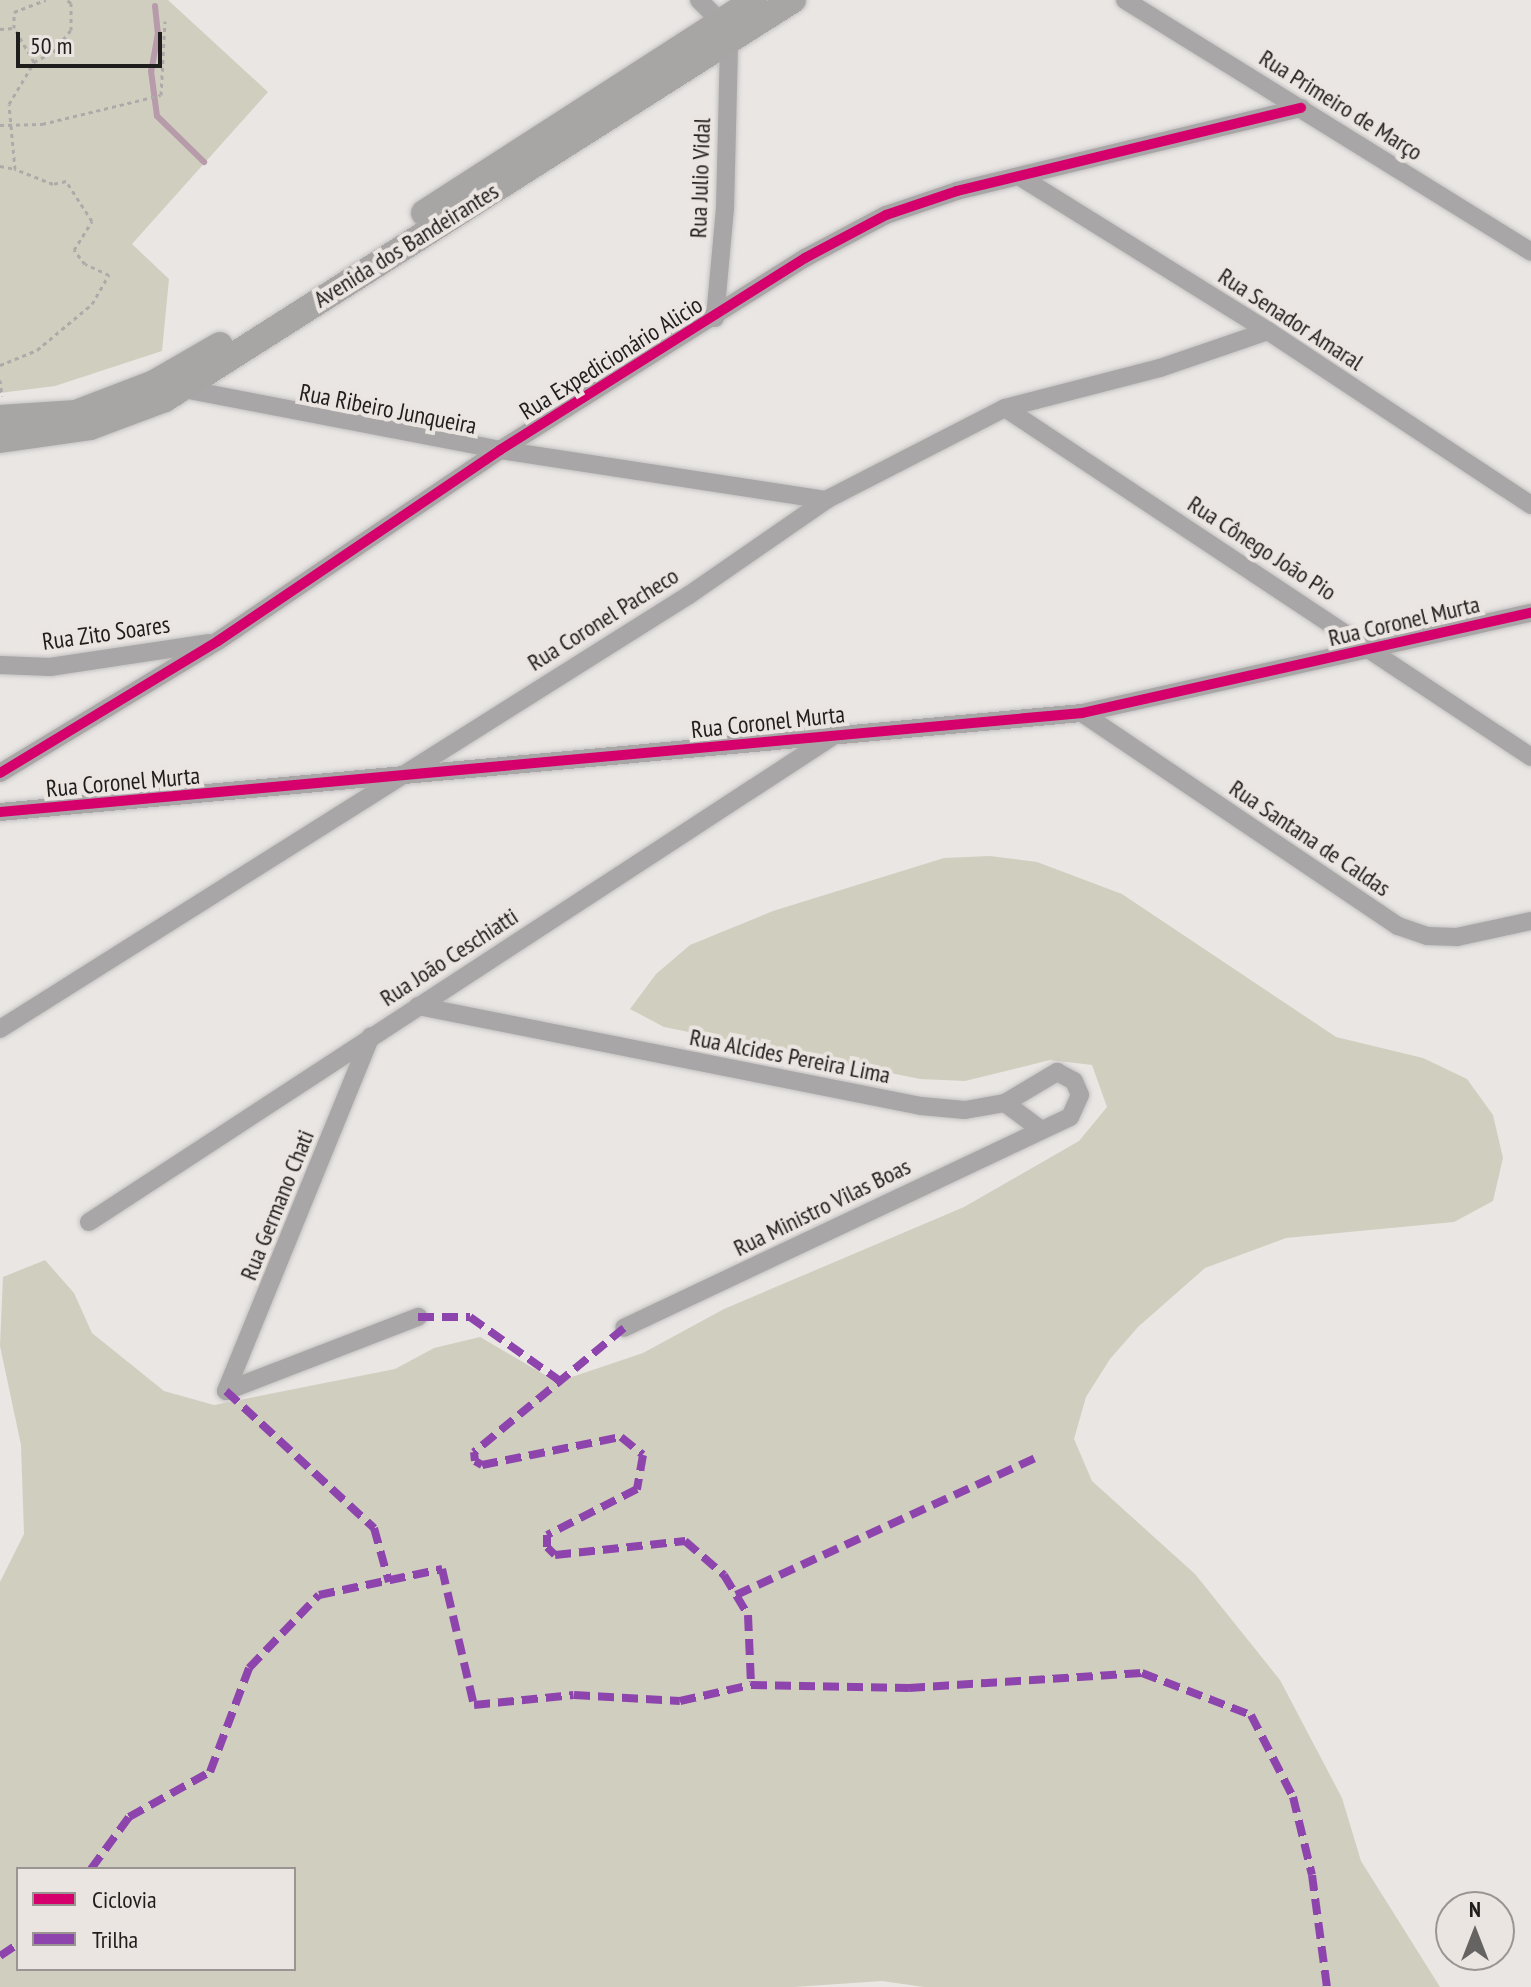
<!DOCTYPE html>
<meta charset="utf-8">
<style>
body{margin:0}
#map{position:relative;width:1531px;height:1987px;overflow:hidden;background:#e9e6e4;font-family:"PT Sans Narrow",sans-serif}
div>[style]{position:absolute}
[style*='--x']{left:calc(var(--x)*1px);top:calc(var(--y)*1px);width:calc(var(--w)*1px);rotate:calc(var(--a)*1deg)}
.green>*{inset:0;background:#d0cfbf}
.stream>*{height:6px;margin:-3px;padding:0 3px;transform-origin:3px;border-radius:3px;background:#b79baa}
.path>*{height:3px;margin-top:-1.5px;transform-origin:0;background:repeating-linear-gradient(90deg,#adaaa9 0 4px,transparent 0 8px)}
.roads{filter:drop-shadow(0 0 2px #c4c2c1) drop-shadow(0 0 2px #c4c2c1)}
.street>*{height:18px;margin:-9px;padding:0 9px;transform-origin:9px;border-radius:9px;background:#a8a6a6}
.secondary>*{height:26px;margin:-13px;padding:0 13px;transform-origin:13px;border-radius:13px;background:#a8a5a5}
.quiet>*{height:8px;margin-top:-4px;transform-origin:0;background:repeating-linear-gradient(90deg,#8e44ad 0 16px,transparent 0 24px)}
.cycleway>*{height:10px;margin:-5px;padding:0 5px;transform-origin:5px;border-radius:5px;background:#d6006c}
span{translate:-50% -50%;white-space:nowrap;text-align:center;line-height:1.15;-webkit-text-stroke:8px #ebe5e2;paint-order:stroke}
.street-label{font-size:24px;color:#201e1d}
.legend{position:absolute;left:16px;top:1867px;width:280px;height:104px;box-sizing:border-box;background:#ebe5e2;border:2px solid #9a9593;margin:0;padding:10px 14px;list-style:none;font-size:24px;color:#201e1d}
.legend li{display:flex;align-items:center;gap:16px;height:40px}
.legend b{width:40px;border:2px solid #9a9593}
.north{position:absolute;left:1435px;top:1891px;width:80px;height:80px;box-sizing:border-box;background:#ebe5e2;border:2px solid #9a9593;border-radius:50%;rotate:0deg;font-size:22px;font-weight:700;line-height:32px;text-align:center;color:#201e1d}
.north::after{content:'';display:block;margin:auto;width:28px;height:36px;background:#666463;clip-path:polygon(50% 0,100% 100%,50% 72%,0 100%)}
.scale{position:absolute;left:16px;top:32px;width:146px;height:36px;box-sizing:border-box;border:4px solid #201e1d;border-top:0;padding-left:10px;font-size:24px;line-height:28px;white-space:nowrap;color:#201e1d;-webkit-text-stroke:6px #ebe5e2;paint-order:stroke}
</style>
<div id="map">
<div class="green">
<div style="clip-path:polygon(0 0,168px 0,268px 92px,132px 244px,169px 279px,162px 351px,55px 386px,0 393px)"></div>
<div style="clip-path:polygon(evenodd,990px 856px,1037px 862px,1122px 894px,1336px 1037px,1423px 1058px,1467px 1079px,1493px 1115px,1503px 1158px,1493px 1201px,1454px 1222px,1286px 1238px,1205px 1268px,1138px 1327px,1110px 1359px,1086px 1397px,1074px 1439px,1092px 1481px,1195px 1574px,1280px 1680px,1342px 1798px,1361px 1861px,1440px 1987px,924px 1987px,882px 1981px,794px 1987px,0 1987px,0 1582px,24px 1534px,21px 1445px,0 1346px,3px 1277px,45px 1260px,74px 1293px,92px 1333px,164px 1391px,214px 1405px,395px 1369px,434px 1348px,480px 1337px,557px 1382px,643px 1353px,724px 1309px,964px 1207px,1079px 1141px,1107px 1107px,1092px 1065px,1050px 1060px,965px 1081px,920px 1079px,664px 1027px,630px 1009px,656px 974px,690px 945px,773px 911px,944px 858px,990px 856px,18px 1869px,294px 1869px,294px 1969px,18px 1969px,18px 1869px)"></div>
</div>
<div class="stream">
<div style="--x:155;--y:6;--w:27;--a:84"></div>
<div style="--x:158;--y:33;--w:39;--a:100"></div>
<div style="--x:151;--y:71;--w:45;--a:82.4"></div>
<div style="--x:157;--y:116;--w:66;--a:44.4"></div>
</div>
<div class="path">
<div style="--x:0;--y:29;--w:14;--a:-4"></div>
<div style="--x:34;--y:62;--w:21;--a:-28"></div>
<div style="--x:53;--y:52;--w:28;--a:-51"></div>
<div style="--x:71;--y:30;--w:27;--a:-90"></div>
<div style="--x:71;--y:3;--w:5;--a:-143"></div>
<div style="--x:0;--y:125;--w:42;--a:-1.4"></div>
<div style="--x:42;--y:124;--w:122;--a:-13.7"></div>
<div style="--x:161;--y:95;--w:74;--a:-86.9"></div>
<div style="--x:0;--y:166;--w:15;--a:11"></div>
<div style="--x:0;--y:365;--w:40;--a:-22"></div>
<div style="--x:37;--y:350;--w:72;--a:-39.9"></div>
<div style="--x:92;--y:304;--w:34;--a:-60"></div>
<div style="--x:109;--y:275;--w:26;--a:-155"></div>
<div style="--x:85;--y:264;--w:18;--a:-128"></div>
<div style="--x:74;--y:250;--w:34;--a:-58"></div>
<div style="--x:92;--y:221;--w:48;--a:-123"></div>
<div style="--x:66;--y:181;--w:13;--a:167"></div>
<div style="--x:53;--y:184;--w:41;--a:-158.5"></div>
<div style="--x:15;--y:169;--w:65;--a:-95.3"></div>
<div style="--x:9;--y:104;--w:49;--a:-59.2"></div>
<div style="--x:34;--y:62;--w:39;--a:-120"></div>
<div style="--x:14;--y:28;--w:16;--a:-90"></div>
<div style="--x:14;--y:12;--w:34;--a:-21"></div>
<div style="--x:0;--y:380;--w:16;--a:83"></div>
</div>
<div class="roads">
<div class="street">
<div style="--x:699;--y:0;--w:30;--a:45"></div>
<div style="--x:1125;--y:0;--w:478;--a:31.8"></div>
<div style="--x:1022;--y:178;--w:290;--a:31.9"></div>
<div style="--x:1268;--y:331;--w:315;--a:33.5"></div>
<div style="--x:715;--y:318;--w:109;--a:-84.8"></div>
<div style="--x:725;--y:209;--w:168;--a:-88.6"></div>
<div style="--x:174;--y:387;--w:332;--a:10.9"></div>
<div style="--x:500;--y:450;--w:330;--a:8.7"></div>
<div style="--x:1005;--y:408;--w:631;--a:33.56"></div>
<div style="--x:0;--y:665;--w:50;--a:2.3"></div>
<div style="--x:50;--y:667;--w:160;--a:-8.6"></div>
<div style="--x:1082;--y:713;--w:381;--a:34"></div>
<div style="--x:1398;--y:926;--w:31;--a:19"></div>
<div style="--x:1427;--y:936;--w:30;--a:2"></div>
<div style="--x:1457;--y:937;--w:76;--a:-12.2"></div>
<div style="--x:0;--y:773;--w:255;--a:-31.2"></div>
<div style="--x:218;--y:641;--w:341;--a:-34.1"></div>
<div style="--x:500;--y:450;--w:360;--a:-32.2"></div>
<div style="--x:805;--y:258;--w:92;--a:-28"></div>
<div style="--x:886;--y:215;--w:75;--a:-18.7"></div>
<div style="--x:957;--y:191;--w:354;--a:-13.6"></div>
<div style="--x:0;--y:812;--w:1087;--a:-5.23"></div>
<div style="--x:1082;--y:713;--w:460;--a:-12.6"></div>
<div style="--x:418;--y:1006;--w:513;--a:11.24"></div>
<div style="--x:921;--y:1106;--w:44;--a:5.2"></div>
<div style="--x:965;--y:1110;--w:41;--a:-9.9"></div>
<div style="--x:1005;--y:1103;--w:61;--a:-30.8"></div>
<div style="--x:1057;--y:1072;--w:19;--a:28"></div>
<div style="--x:1074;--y:1081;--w:15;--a:67"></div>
<div style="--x:1080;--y:1095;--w:24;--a:114"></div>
<div style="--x:1070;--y:1117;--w:493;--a:154.7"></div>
<div style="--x:0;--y:1029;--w:814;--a:-32.21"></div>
<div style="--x:689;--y:595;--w:167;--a:-34.7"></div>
<div style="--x:826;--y:500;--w:201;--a:-27.2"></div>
<div style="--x:1005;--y:408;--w:160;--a:-14.5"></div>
<div style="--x:1160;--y:368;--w:114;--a:-18.9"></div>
<div style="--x:1005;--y:1103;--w:44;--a:36.6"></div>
<div style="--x:89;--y:1222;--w:889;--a:-33.15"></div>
<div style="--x:226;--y:1391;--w:383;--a:-67.8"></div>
<div style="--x:226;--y:1391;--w:206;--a:-21.1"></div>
</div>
<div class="secondary">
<div style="--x:424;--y:213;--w:393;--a:-32.8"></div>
<div style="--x:0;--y:418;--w:76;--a:-3.8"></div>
<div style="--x:76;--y:413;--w:84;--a:-21"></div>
<div style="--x:154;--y:383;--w:76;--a:-29.9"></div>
<div style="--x:0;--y:440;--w:91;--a:-8.2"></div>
<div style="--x:90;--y:427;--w:80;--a:-20.5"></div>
<div style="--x:165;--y:399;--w:744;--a:-32.43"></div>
</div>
</div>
<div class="quiet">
<div style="--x:418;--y:1317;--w:52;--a:0"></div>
<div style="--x:470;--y:1317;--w:114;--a:35.4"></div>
<div style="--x:624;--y:1328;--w:195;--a:140.4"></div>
<div style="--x:474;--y:1452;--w:9;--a:84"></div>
<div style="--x:475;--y:1461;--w:8;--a:30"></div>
<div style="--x:482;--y:1465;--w:142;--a:-11.4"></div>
<div style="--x:621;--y:1437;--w:28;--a:39"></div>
<div style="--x:643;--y:1455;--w:35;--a:100"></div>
<div style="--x:637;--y:1489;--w:101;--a:152.9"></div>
<div style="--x:547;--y:1535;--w:12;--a:90"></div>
<div style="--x:547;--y:1547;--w:11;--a:45"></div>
<div style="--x:555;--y:1555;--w:131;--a:-6.1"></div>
<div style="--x:685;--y:1541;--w:52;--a:41.1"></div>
<div style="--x:724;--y:1575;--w:47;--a:59"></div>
<div style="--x:748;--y:1615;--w:70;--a:87.5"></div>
<div style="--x:226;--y:1391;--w:202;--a:42.8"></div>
<div style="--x:374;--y:1528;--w:56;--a:74.5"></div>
<div style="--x:736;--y:1595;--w:332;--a:-24.6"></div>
<div style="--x:91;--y:1869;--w:64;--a:-53.8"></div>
<div style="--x:129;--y:1817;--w:93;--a:-29.1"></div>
<div style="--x:210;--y:1772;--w:111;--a:-69.4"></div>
<div style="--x:249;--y:1668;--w:101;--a:-46.2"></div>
<div style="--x:319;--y:1595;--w:126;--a:-11.9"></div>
<div style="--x:442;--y:1569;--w:140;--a:76.8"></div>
<div style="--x:474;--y:1705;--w:100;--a:-5.7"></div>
<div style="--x:574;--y:1695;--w:106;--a:3.2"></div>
<div style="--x:680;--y:1701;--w:73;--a:-12.7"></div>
<div style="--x:751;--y:1685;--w:158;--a:1.1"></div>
<div style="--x:909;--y:1688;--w:233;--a:-3.7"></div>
<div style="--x:1142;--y:1673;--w:117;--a:21.1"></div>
<div style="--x:1251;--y:1715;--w:92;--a:62.9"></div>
<div style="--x:1293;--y:1797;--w:80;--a:76.3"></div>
<div style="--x:1312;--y:1875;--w:113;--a:82.4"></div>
<div style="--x:0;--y:1956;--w:22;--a:-34"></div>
</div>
<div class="cycleway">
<div style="--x:0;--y:773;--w:255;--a:-31.2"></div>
<div style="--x:218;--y:641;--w:341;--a:-34.1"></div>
<div style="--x:500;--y:450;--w:360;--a:-32.2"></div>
<div style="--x:805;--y:258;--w:92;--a:-28"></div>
<div style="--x:886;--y:215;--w:75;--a:-18.7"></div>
<div style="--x:957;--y:191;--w:354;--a:-13.6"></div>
<div style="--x:0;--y:812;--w:1087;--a:-5.23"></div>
<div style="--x:1082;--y:713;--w:460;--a:-12.6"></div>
</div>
<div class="street-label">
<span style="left:1341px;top:105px;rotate:32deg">Rua Primeiro de Março</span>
<span style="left:700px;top:178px;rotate:-88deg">Rua Julio Vidal</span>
<span style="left:406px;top:245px;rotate:-32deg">Avenida dos Bandeirantes</span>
<span style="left:1291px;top:319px;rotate:33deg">Rua Senador Amaral</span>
<span style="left:611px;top:358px;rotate:-32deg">Rua Expedicionário Alicio</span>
<span style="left:388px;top:409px;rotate:11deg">Rua Ribeiro Junqueira</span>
<span style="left:1262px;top:548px;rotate:33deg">Rua Cônego João Pio</span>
<span style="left:603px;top:619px;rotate:-32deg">Rua Coronel Pacheco</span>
<span style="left:1404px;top:621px;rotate:-13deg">Rua Coronel Murta</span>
<span style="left:106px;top:633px;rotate:-8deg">Rua Zito Soares</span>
<span style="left:768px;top:722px;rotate:-6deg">Rua Coronel Murta</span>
<span style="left:123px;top:782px;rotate:-5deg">Rua Coronel Murta</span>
<span style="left:1310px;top:838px;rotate:34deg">Rua Santana de Caldas</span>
<span style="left:449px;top:957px;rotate:-33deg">Rua João Ceschiatti</span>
<span style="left:790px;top:1056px;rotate:11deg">Rua Alcides Pereira Lima</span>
<span style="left:277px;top:1205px;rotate:-68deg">Rua Germano Chati</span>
<span style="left:822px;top:1207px;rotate:-26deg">Rua Ministro Vilas Boas</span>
</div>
<ul class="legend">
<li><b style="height:10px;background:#d6006c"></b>Ciclovia</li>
<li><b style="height:10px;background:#8e44ad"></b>Trilha</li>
</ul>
<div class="north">N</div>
<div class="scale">50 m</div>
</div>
